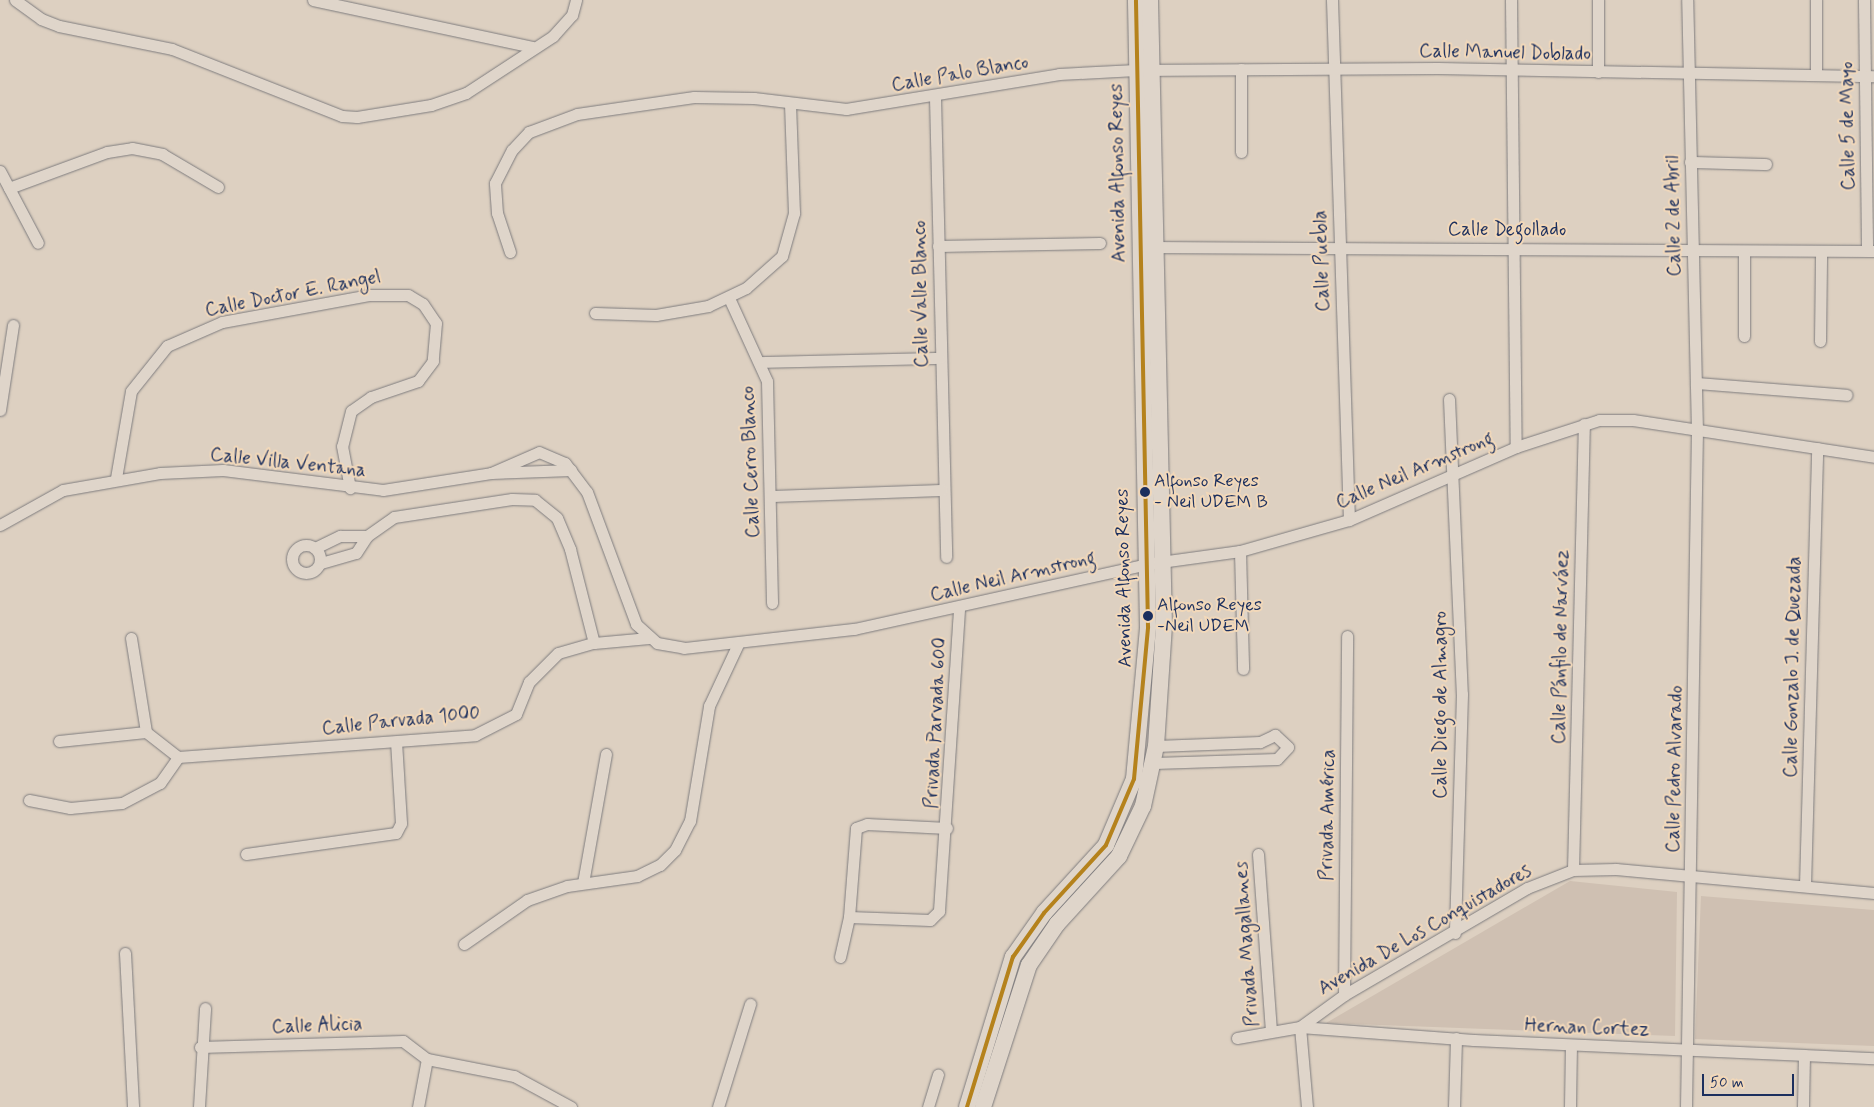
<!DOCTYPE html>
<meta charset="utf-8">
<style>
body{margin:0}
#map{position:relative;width:1874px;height:1107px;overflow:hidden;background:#ddd0c1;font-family:Mynerve,sans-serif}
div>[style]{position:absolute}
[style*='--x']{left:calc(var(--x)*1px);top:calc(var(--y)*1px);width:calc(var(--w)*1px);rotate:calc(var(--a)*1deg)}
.green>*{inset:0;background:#cfc0b2}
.roads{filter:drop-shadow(0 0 1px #7e7c7e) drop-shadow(0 0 1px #7e7c7e)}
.street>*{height:11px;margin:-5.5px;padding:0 5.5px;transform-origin:5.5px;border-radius:5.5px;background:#dfd5ca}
.street>.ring{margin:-5.5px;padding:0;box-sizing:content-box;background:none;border:11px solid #dfd5ca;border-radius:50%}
.secondary>*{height:16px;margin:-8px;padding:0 8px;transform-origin:8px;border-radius:8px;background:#dfd5ca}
.bus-1>*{height:4px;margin:-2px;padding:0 2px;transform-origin:2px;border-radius:2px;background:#b5821c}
.dots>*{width:14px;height:14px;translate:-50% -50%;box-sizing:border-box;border:2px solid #f2d8b9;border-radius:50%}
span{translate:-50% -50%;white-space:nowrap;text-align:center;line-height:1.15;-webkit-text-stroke:4px #f2d8b9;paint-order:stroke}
.bus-label{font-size:18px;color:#1b2f5e}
.left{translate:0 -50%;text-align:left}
.street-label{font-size:19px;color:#1b2f5e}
.scale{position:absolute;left:1702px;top:1074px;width:92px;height:22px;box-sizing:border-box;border:2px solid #1b2f5e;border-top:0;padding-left:6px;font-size:15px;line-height:18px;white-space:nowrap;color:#1b2f5e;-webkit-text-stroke:4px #f2d8b9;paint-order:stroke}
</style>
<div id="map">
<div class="green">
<div style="clip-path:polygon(1570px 881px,1677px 892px,1675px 1036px,1326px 1023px)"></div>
<div style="clip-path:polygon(1701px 896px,1874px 910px,1874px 1046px,1695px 1039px)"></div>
</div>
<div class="roads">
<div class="street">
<div style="--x:15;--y:0;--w:32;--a:36"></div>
<div style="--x:41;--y:19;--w:19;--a:21"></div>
<div style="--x:59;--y:26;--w:115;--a:11.5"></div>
<div style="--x:172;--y:49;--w:183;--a:21.5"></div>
<div style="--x:342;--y:116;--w:15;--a:4"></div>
<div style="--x:357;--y:117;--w:75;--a:-9.2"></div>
<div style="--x:431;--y:105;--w:37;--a:-19"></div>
<div style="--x:466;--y:93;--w:104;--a:-33.2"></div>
<div style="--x:553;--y:36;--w:28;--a:-48"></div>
<div style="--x:572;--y:15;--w:16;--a:-75"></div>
<div style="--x:313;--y:0;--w:224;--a:12.1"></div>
<div style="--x:1332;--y:0;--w:520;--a:88.13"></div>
<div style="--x:1511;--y:0;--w:447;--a:89.4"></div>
<div style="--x:1598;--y:0;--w:72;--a:90"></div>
<div style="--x:1816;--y:0;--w:75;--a:90"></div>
<div style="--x:1864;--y:0;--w:251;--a:89.3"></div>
<div style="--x:935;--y:97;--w:460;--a:88.6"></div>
<div style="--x:1241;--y:152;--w:83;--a:-90"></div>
<div style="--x:1690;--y:162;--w:76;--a:1.5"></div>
<div style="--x:0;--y:171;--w:81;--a:62.2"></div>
<div style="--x:9;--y:188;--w:104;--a:-20.2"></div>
<div style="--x:107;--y:152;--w:25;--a:-9"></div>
<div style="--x:132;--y:148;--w:31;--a:11"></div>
<div style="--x:162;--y:154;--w:65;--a:30.5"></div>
<div style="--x:938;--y:246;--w:162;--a:-1.1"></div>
<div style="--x:1148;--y:247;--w:726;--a:0.32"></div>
<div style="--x:510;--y:252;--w:41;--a:-108.4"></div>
<div style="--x:497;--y:213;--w:30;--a:-94"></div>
<div style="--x:495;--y:183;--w:37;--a:-63"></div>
<div style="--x:512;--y:150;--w:25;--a:-47"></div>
<div style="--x:529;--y:132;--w:51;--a:-20.6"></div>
<div style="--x:577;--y:114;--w:118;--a:-8.3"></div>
<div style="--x:694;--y:97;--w:60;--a:1"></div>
<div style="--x:754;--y:98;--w:93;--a:6.8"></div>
<div style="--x:846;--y:109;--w:216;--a:-9.3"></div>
<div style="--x:1059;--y:74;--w:77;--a:-3"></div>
<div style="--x:1136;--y:70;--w:302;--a:-0.4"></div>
<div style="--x:1438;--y:68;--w:436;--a:1.1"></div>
<div style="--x:729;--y:298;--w:91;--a:65.4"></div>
<div style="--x:767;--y:381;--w:222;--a:88.7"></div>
<div style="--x:595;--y:313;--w:61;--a:1.9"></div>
<div style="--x:656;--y:315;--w:53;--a:-9.8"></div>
<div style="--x:708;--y:306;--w:42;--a:-25.3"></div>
<div style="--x:746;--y:288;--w:48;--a:-41.6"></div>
<div style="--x:782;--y:256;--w:45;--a:-74.4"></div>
<div style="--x:794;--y:213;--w:109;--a:-92.1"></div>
<div style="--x:1744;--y:336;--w:83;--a:-90"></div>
<div style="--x:1820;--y:341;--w:88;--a:-89.3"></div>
<div style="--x:761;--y:362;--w:178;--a:-1.3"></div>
<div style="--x:1696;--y:383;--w:151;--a:4.5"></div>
<div style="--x:1449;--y:399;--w:295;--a:87.5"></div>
<div style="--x:1462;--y:694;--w:239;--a:91.7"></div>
<div style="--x:0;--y:410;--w:86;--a:-81.3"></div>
<div style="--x:491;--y:473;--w:52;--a:-23.6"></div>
<div style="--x:539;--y:452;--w:28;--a:23"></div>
<div style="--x:565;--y:463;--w:36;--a:53"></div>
<div style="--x:587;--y:492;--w:141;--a:69.6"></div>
<div style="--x:636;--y:624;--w:28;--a:42"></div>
<div style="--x:657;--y:643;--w:27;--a:10"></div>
<div style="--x:684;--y:648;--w:171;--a:-6.4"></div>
<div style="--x:854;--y:629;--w:299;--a:-12.5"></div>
<div style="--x:1146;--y:564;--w:95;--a:-7.9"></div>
<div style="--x:1240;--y:551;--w:113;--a:-15.9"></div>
<div style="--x:1349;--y:520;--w:182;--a:-23.6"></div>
<div style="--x:1516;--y:447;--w:87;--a:-18"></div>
<div style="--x:1599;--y:420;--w:34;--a:0"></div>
<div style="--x:1633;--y:420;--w:244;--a:8.7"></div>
<div style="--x:116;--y:478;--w:88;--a:-80.2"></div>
<div style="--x:131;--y:391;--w:58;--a:-51.3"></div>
<div style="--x:167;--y:346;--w:60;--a:-23.6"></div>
<div style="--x:222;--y:322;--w:149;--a:-10.4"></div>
<div style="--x:369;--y:295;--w:39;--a:0"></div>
<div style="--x:408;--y:295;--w:17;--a:31"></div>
<div style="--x:423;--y:304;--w:23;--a:56"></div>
<div style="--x:436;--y:323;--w:38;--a:95"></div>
<div style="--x:433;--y:361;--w:25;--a:127"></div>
<div style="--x:418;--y:381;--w:50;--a:161.2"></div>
<div style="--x:371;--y:397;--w:24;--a:145"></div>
<div style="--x:351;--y:411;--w:36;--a:104"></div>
<div style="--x:342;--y:446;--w:43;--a:79.2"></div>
<div style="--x:771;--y:496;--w:171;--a:-2"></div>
<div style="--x:0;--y:525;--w:72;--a:-29.1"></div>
<div style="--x:63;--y:490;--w:98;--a:-9.9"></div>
<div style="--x:160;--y:473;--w:63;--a:-2.7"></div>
<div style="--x:223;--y:470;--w:161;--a:7.1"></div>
<div style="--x:383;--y:490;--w:109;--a:-8.9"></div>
<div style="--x:491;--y:473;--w:80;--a:-2.1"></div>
<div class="ring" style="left:292px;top:545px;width:17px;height:17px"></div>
<div style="--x:315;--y:548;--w:28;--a:-26"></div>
<div style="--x:340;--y:536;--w:27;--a:0"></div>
<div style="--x:367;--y:536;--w:33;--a:-35"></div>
<div style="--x:394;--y:517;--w:119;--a:-8.7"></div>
<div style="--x:512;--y:499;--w:23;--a:2"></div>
<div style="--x:535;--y:500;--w:28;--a:39"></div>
<div style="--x:557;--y:518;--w:34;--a:67"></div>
<div style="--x:570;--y:549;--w:97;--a:75.7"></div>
<div style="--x:1240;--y:551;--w:118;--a:88.5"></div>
<div style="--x:321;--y:563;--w:36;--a:-16"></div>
<div style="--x:356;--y:553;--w:20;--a:-57"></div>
<div style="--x:131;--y:638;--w:95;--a:80.9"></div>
<div style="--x:146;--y:732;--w:41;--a:38"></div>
<div style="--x:59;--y:741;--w:87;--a:-5.9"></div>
<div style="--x:178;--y:757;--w:298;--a:-4.2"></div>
<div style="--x:475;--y:735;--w:46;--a:-27.1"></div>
<div style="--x:516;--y:714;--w:35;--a:-68"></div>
<div style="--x:529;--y:682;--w:41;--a:-45"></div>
<div style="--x:558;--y:653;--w:37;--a:-16"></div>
<div style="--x:594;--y:643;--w:55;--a:-5.2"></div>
<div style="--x:1154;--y:763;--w:123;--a:-1.9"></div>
<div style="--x:1277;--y:759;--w:16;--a:-47"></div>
<div style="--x:1288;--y:747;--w:18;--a:-137"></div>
<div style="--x:1275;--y:735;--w:17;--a:155"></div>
<div style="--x:1260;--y:742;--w:104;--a:177.8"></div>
<div style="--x:29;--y:800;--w:42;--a:11"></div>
<div style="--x:70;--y:808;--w:52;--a:-5.5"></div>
<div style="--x:122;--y:803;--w:43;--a:-27.8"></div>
<div style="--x:160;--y:783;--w:32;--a:-55"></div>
<div style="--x:246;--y:854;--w:151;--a:-8"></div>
<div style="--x:396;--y:833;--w:11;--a:-63"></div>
<div style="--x:401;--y:823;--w:81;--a:-93.5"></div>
<div style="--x:1258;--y:854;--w:178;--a:85.8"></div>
<div style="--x:1573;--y:870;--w:446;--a:-88.6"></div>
<div style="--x:583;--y:883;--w:131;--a:-79.9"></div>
<div style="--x:1805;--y:886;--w:438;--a:-88.4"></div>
<div style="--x:849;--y:917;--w:81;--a:2.1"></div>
<div style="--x:930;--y:920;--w:13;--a:-45"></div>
<div style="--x:939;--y:911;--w:304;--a:-86.2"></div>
<div style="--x:464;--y:944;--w:77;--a:-34.9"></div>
<div style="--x:527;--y:900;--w:42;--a:-19.3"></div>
<div style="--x:567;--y:886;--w:71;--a:-8.1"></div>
<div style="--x:637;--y:876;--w:25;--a:-26"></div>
<div style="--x:660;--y:865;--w:21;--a:-45"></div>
<div style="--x:675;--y:850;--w:33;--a:-63"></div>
<div style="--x:690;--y:821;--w:117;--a:-80.6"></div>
<div style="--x:709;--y:706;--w:68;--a:-64.9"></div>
<div style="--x:125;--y:953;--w:154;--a:87"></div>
<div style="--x:840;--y:957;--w:41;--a:-77.3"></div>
<div style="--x:849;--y:917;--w:89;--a:-85.5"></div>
<div style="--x:856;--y:828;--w:12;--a:-20"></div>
<div style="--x:867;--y:824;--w:80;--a:2.9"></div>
<div style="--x:1344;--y:995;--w:359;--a:-89.5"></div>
<div style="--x:1237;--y:1038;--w:64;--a:-9.9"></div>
<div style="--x:1300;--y:1027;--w:54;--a:-36"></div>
<div style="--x:1344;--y:995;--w:212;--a:-30.3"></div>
<div style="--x:1527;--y:888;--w:49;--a:-21.4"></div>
<div style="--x:1573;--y:870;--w:43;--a:-1.3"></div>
<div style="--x:1616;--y:869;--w:259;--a:5.3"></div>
<div style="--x:200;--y:1047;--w:203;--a:-1.7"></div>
<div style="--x:403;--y:1041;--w:30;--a:37"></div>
<div style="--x:427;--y:1059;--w:89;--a:11.1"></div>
<div style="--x:514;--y:1076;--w:65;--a:28.5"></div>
<div style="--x:199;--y:1107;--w:99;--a:-86.5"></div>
<div style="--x:418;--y:1107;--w:49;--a:-79.4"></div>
<div style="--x:718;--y:1107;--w:108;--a:-72.7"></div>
<div style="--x:928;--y:1107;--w:34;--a:-73"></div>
<div style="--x:1307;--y:1107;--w:80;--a:-95"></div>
<div style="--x:1300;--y:1027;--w:174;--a:4.3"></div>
<div style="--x:1474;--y:1040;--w:400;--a:2.6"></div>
<div style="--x:1454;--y:1107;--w:69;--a:-88.3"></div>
<div style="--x:1570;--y:1107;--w:61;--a:-89.1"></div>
<div style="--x:1686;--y:1107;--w:676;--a:-89.07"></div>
<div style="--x:1697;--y:431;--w:431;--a:-91.3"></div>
<div style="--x:1803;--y:1107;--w:52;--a:-88.9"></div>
</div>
<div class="secondary">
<div style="--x:967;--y:1107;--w:157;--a:-73"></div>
<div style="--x:1013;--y:957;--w:54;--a:-54.8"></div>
<div style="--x:1044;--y:913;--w:92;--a:-47.6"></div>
<div style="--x:1106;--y:845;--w:72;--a:-67"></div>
<div style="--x:1134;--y:779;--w:153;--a:-84.7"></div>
<div style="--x:1148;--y:627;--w:627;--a:-91.1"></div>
<div style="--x:983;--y:1107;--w:149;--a:-72.1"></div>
<div style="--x:1029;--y:965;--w:50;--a:-55.7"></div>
<div style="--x:1057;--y:924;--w:92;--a:-47.6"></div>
<div style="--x:1119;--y:856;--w:55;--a:-64.4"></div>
<div style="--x:1143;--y:806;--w:61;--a:-77.8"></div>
<div style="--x:1156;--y:746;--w:119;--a:-86.2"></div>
<div style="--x:1164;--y:627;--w:627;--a:-91.28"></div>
</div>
</div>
<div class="bus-1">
<div style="--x:967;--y:1107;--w:157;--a:-73"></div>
<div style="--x:1013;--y:957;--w:54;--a:-54.8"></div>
<div style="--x:1044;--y:913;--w:92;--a:-47.6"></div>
<div style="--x:1106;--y:845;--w:72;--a:-67"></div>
<div style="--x:1134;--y:779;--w:153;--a:-84.7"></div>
<div style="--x:1148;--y:627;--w:627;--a:-91.1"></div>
</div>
<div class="dots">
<div style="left:1145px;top:492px;background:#1b2f5e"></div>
<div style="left:1148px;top:616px;background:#1b2f5e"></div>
</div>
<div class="bus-label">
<span class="left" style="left:1154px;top:492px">Alfonso Reyes<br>- Neil UDEM B</span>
<span class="left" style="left:1157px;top:616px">Alfonso Reyes<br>-Neil UDEM</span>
</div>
<div class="street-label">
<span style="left:1505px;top:53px;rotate:1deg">Calle Manuel Doblado</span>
<span style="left:960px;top:74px;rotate:-10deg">Calle Palo Blanco</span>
<span style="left:1848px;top:126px;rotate:-91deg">Calle 5 de Mayo</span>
<span style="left:1118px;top:173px;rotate:-91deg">Avenida Alfonso Reyes</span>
<span style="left:1674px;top:216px;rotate:-91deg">Calle 2 de Abril</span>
<span style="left:1507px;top:230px">Calle Degollado</span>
<span style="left:1322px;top:261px;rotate:-92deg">Calle Puebla</span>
<span style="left:293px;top:294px;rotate:-11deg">Calle Doctor E. Rangel</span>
<span style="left:921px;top:294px;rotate:-91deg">Calle Valle Blanco</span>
<span style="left:751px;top:462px;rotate:-92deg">Calle Cerro Blanco</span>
<span style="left:288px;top:463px;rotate:6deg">Calle Villa Ventana</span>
<span style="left:1415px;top:471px;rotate:-23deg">Calle Neil Armstrong</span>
<span style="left:1013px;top:577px;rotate:-13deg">Calle Neil Armstrong</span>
<span style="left:1124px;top:578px;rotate:-91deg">Avenida Alfonso Reyes</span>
<span style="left:1561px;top:647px;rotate:-89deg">Calle Pánfilo de Narváez</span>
<span style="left:1793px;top:667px;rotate:-89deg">Calle Gonzalo J. de Quezada</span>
<span style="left:1441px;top:705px;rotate:-90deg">Calle Diego de Almagro</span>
<span style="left:401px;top:721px;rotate:-6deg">Calle Parvada 1000</span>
<span style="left:936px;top:723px;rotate:-87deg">Privada Parvada 600</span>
<span style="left:1675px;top:769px;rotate:-89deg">Calle Pedro Alvarado</span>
<span style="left:1328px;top:815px;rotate:-89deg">Privada América</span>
<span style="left:1425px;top:930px;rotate:-30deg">Avenida De Los Conquistadores</span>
<span style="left:1247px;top:944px;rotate:-94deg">Privada Magallanes</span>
<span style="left:317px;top:1026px;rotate:-2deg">Calle Alicia</span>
<span style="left:1587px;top:1028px;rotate:2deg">Hernan Cortez</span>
</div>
<div class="scale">50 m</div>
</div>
